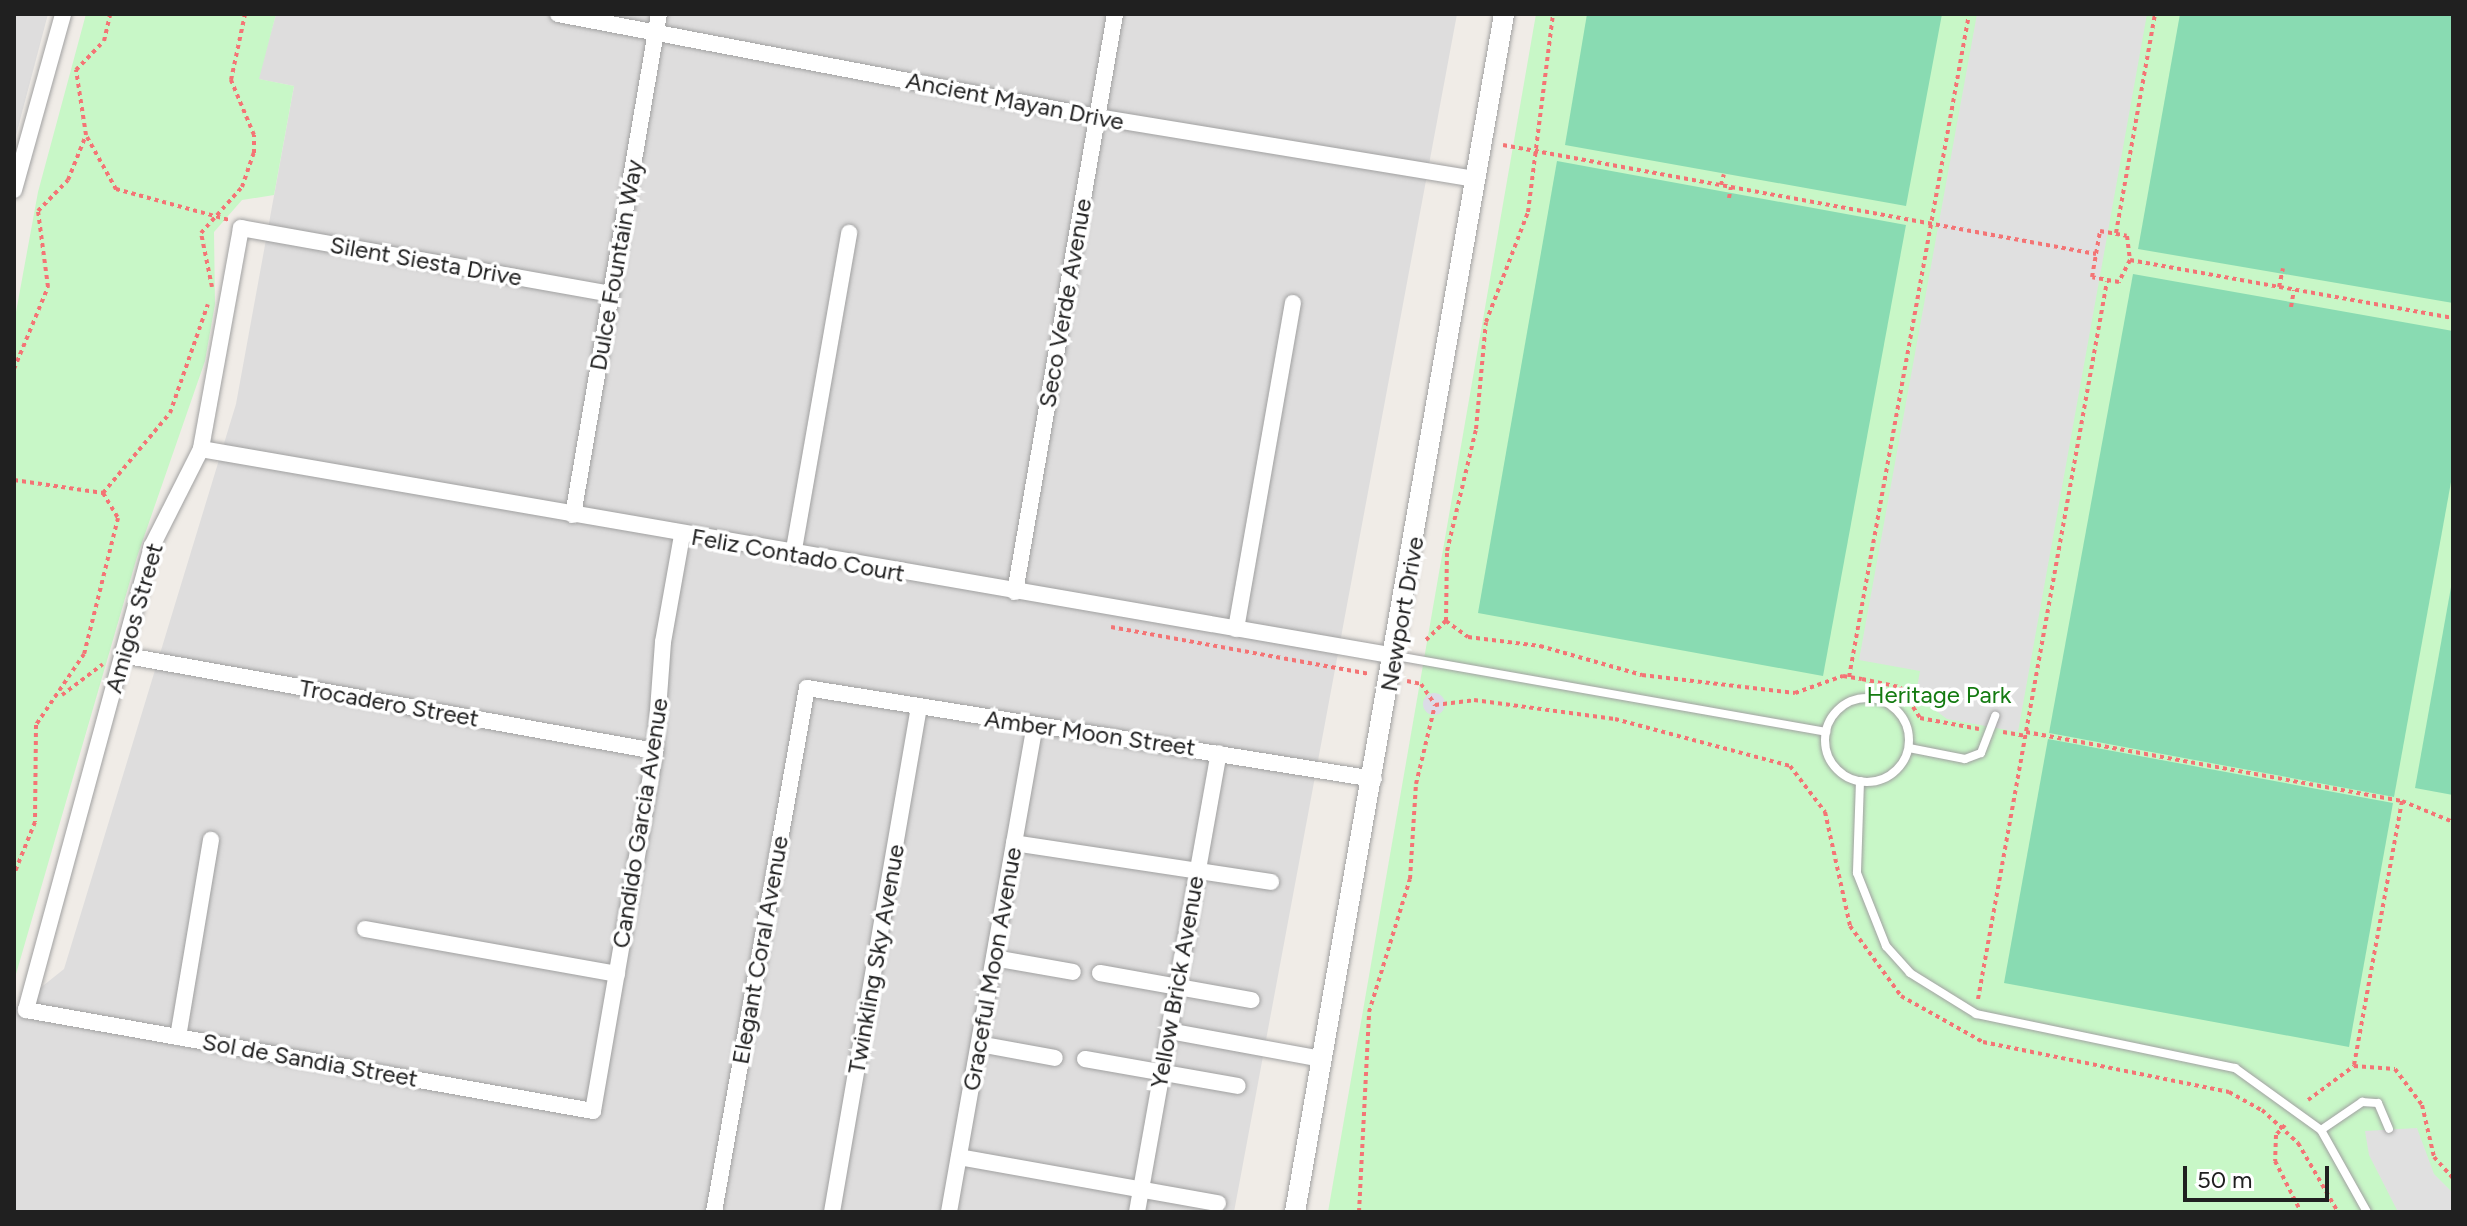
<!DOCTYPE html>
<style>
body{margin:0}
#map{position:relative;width:2467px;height:1226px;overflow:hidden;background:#f0ece7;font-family:Figtree,sans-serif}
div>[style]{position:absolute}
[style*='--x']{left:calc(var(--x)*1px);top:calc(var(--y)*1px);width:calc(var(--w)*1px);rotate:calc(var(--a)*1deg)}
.residential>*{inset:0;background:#dedddd}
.park>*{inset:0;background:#c8f7c7}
.pitch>*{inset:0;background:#89dbb2}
.parking>*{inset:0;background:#e0e0e0}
.plaza>*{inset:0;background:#dbdce6}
.round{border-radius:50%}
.path>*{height:4px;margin-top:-2px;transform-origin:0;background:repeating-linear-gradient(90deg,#f47475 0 4px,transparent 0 8px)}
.roads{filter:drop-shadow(0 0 2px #a1a1a1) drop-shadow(0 0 2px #a1a1a1)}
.service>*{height:8px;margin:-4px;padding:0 4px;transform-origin:4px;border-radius:4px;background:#fff}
.service>.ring{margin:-4px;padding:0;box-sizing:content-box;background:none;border:8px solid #fff;border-radius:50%}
.minor>*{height:16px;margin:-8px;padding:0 8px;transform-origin:8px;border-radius:8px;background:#fff}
.tertiary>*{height:20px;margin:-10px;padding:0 10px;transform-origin:10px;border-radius:10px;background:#fff}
span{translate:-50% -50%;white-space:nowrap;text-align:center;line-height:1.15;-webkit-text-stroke:7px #fff;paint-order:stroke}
.street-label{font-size:24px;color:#202020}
.park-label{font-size:24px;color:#147b11}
.frame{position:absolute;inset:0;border:16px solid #202020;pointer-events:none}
.scale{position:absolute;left:2183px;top:1166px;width:146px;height:36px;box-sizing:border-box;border:4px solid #202020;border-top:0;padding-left:10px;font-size:24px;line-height:28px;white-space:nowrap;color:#202020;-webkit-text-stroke:6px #fff;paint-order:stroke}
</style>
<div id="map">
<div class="residential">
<div style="clip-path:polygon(14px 14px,48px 14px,14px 143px)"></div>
<div style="clip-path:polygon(276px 14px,1457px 14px,1234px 1212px,14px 1212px,14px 1009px,64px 969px,236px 404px,294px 86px,258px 79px)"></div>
</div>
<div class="park">
<div style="clip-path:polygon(86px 14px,276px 14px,259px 79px,294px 86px,274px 195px,242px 200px,214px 232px,215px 304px,205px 361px,137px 557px,14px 981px,14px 323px,38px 192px)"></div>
<div style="clip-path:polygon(1536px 14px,2453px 14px,2453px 1212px,1328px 1212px)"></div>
</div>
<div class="pitch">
<div style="clip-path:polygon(1587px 14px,1942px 14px,1906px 206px,1565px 145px)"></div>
<div style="clip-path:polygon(2180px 14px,2453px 14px,2453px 303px,2138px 249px)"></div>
<div style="clip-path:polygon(1557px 161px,1906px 225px,1823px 676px,1478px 613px)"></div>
<div style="clip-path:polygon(2133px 274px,2453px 331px,2453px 471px,2394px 797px,2049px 733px)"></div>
<div style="clip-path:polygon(2453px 576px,2453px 795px,2415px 788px)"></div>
<div style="clip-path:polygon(2048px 739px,2393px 803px,2349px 1047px,2004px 983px)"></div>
</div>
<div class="parking">
<div style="clip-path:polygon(1977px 14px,2147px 14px,2018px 732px,1947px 719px,1935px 710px,1931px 691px,1917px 688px,1920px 671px,1859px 660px)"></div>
<div style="clip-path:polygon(2417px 1128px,2434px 1174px,2453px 1193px,2453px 1212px,2398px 1212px,2369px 1155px,2365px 1131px)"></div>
</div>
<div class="plaza">
<div class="round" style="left:1423px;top:693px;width:22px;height:22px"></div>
</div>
<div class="path">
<div style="--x:87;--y:137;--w:60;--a:60.9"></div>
<div style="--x:116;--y:189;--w:117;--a:15.3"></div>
<div style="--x:1503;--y:145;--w:603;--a:10.42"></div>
<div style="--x:1721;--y:185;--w:11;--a:-75"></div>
<div style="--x:1729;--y:198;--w:11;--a:-80"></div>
<div style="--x:2100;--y:231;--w:27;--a:10"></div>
<div style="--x:2127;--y:236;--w:24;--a:83"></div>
<div style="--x:2130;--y:260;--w:25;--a:117"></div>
<div style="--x:2119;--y:282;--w:27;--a:-170"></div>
<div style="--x:2092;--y:277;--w:47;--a:-80.1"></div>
<div style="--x:2116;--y:233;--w:222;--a:-79.9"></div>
<div style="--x:2130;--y:260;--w:328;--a:10.2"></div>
<div style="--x:212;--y:287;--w:55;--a:-101.5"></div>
<div style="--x:201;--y:233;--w:62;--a:-48.3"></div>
<div style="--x:242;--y:187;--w:36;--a:-71"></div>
<div style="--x:254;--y:153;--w:18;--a:-90"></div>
<div style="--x:254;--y:135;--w:60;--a:-112.7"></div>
<div style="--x:231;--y:80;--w:67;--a:-78"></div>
<div style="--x:2279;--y:287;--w:19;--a:-78"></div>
<div style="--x:2291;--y:307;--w:17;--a:-80"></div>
<div style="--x:14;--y:369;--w:89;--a:-67.5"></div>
<div style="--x:48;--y:287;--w:77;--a:-97.5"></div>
<div style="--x:38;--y:211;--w:43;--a:-45.9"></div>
<div style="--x:68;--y:180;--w:48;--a:-68.2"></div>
<div style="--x:86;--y:135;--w:66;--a:-98.7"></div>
<div style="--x:76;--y:70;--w:40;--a:-46"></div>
<div style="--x:104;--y:41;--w:28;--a:-77"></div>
<div style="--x:14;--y:480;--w:90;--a:8.3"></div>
<div style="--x:103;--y:493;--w:29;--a:59"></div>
<div style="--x:118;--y:518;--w:140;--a:104"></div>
<div style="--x:84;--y:654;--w:86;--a:124.1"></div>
<div style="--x:36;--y:725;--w:97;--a:90.6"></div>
<div style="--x:35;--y:822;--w:56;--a:112"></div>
<div style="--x:103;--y:493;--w:104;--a:-50.1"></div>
<div style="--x:170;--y:413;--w:115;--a:-70.8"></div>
<div style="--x:1446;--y:621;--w:70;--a:-89.2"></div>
<div style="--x:1447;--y:551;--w:125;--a:-76.6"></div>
<div style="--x:1476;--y:429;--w:107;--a:-84.7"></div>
<div style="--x:1486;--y:322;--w:118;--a:-69.1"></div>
<div style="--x:1528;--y:212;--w:200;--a:-82.8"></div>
<div style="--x:1111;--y:627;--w:263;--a:10.3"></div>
<div style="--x:1426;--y:640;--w:28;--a:-44"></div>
<div style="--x:1446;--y:621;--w:27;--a:36"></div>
<div style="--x:1468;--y:637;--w:73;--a:7.1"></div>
<div style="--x:1540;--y:646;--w:106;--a:15.9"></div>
<div style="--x:1642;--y:675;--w:154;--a:6.7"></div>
<div style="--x:1795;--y:693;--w:51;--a:-19.5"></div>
<div style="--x:1843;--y:676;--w:19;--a:9"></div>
<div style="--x:1862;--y:679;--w:39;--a:12"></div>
<div style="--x:1900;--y:687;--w:37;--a:57"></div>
<div style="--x:1920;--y:718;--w:60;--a:10.6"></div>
<div style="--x:1849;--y:677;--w:674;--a:-79.74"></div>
<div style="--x:1407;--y:681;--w:14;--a:12"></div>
<div style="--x:1421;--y:684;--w:25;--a:56"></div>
<div style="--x:1435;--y:705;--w:39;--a:-7"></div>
<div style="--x:1474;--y:700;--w:142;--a:7.7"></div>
<div style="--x:1615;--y:719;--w:181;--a:15"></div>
<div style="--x:1790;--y:766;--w:58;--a:52.7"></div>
<div style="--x:1825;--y:812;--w:117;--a:77.6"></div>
<div style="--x:1850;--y:926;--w:87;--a:53.9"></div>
<div style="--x:1901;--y:996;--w:94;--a:29.3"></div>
<div style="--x:1983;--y:1042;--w:251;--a:11.5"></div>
<div style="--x:2229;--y:1092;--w:38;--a:29"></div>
<div style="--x:2262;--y:1110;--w:49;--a:42.5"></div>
<div style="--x:2298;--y:1143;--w:80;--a:59.9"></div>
<div style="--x:62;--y:695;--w:51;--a:-37.1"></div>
<div style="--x:2003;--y:732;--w:22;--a:10"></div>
<div style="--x:2026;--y:732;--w:382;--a:10.4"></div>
<div style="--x:2402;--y:801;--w:269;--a:100.3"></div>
<div style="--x:2402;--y:801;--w:55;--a:22.4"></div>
<div style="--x:1978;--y:999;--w:729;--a:-79.81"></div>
<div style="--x:2308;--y:1100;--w:57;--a:-36.5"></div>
<div style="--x:2354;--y:1066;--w:41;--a:4.2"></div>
<div style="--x:2395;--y:1069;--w:45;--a:53.1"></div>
<div style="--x:2422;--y:1105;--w:53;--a:77"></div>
<div style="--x:2434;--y:1157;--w:28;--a:48"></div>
<div style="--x:2285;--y:1125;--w:13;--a:132"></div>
<div style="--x:2276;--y:1135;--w:26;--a:92"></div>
<div style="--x:2275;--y:1161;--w:57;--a:63"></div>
<div style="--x:1359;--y:1212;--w:200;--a:-87.1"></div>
<div style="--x:1369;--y:1012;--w:139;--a:-72.9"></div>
<div style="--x:1410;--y:879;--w:95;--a:-86.4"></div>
<div style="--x:1416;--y:784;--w:81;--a:-76.5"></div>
</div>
<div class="roads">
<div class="service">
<div style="--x:1396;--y:656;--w:437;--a:10"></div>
<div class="ring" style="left:1825px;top:698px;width:76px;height:76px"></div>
<div style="--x:1909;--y:748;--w:57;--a:11.1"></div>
<div style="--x:1965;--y:759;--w:17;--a:-21"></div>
<div style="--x:1981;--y:753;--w:40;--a:-69"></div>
<div style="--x:1860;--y:781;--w:92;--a:91.9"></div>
<div style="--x:1857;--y:873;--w:79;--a:68.3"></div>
<div style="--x:1886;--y:946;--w:36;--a:48"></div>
<div style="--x:1910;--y:973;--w:78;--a:31.8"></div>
<div style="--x:1976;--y:1014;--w:265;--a:11.8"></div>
<div style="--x:2235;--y:1068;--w:106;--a:35.8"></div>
<div style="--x:2367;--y:1212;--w:94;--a:-119.3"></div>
<div style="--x:2321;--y:1130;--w:50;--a:-34.3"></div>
<div style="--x:2362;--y:1102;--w:16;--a:4"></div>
<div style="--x:2378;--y:1103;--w:28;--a:67"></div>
</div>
<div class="minor">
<div style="--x:558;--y:14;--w:549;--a:10.82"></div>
<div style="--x:1097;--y:117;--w:382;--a:9.3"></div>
<div style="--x:14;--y:190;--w:183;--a:-74.4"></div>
<div style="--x:611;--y:294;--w:376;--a:-169.9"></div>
<div style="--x:241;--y:228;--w:225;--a:100.3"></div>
<div style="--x:201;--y:449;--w:109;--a:116.8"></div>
<div style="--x:152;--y:546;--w:481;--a:105.2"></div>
<div style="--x:26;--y:1010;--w:576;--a:10.1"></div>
<div style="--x:593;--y:1111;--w:365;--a:-80.2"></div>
<div style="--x:655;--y:751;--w:109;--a:-85.8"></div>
<div style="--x:663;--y:642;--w:109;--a:-79.9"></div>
<div style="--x:201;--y:449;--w:1213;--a:9.83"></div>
<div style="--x:573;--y:515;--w:508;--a:-80.26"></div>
<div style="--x:793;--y:555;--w:327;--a:-80.1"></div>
<div style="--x:1015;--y:592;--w:587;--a:-80.18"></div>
<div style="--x:1236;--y:629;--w:331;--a:-80.1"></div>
<div style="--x:122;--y:655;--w:542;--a:10.21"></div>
<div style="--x:1014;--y:843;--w:260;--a:8.6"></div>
<div style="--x:365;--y:929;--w:256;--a:10.1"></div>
<div style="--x:994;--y:958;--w:80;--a:10"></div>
<div style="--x:1100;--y:973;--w:154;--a:10.1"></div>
<div style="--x:1169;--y:1031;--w:156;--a:10.4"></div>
<div style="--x:178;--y:1037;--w:200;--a:-80.5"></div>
<div style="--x:979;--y:1044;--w:77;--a:10.4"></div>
<div style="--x:1085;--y:1059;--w:155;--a:10"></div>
<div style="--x:959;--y:1157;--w:263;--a:10.1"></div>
<div style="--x:714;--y:1212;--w:532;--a:-79.94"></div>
<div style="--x:807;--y:688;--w:574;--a:9.12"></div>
<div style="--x:832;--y:1212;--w:512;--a:-80.23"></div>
<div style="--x:949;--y:1212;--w:494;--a:-80"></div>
<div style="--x:1137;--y:1212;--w:466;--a:-79.9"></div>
</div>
<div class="tertiary">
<div style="--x:1295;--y:1212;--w:1216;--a:-80.1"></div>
</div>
</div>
<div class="street-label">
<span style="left:1015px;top:101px;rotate:11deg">Ancient Mayan Drive</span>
<span style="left:426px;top:261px;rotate:10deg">Silent Siesta Drive</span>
<span style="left:616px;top:265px;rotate:-80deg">Dulce Fountain Way</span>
<span style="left:1065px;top:303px;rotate:-80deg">Seco Verde Avenue</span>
<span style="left:798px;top:555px;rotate:10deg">Feliz Contado Court</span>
<span style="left:1402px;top:614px;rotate:-80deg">Newport Drive</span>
<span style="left:134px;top:618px;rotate:-74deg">Amigos Street</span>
<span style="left:389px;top:703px;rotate:10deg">Trocadero Street</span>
<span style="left:1090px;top:733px;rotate:8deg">Amber Moon Street</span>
<span style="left:640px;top:823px;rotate:-81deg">Candido Garcia Avenue</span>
<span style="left:760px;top:950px;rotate:-80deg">Elegant Coral Avenue</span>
<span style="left:876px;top:959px;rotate:-80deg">Twinkling Sky Avenue</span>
<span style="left:992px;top:969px;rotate:-80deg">Graceful Moon Avenue</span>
<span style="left:1177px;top:982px;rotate:-80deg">Yellow Brick Avenue</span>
<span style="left:310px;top:1060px;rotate:10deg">Sol de Sandia Street</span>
</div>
<div class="park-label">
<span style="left:1939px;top:695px">Heritage Park</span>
</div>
<div class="frame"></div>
<div class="scale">50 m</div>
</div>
